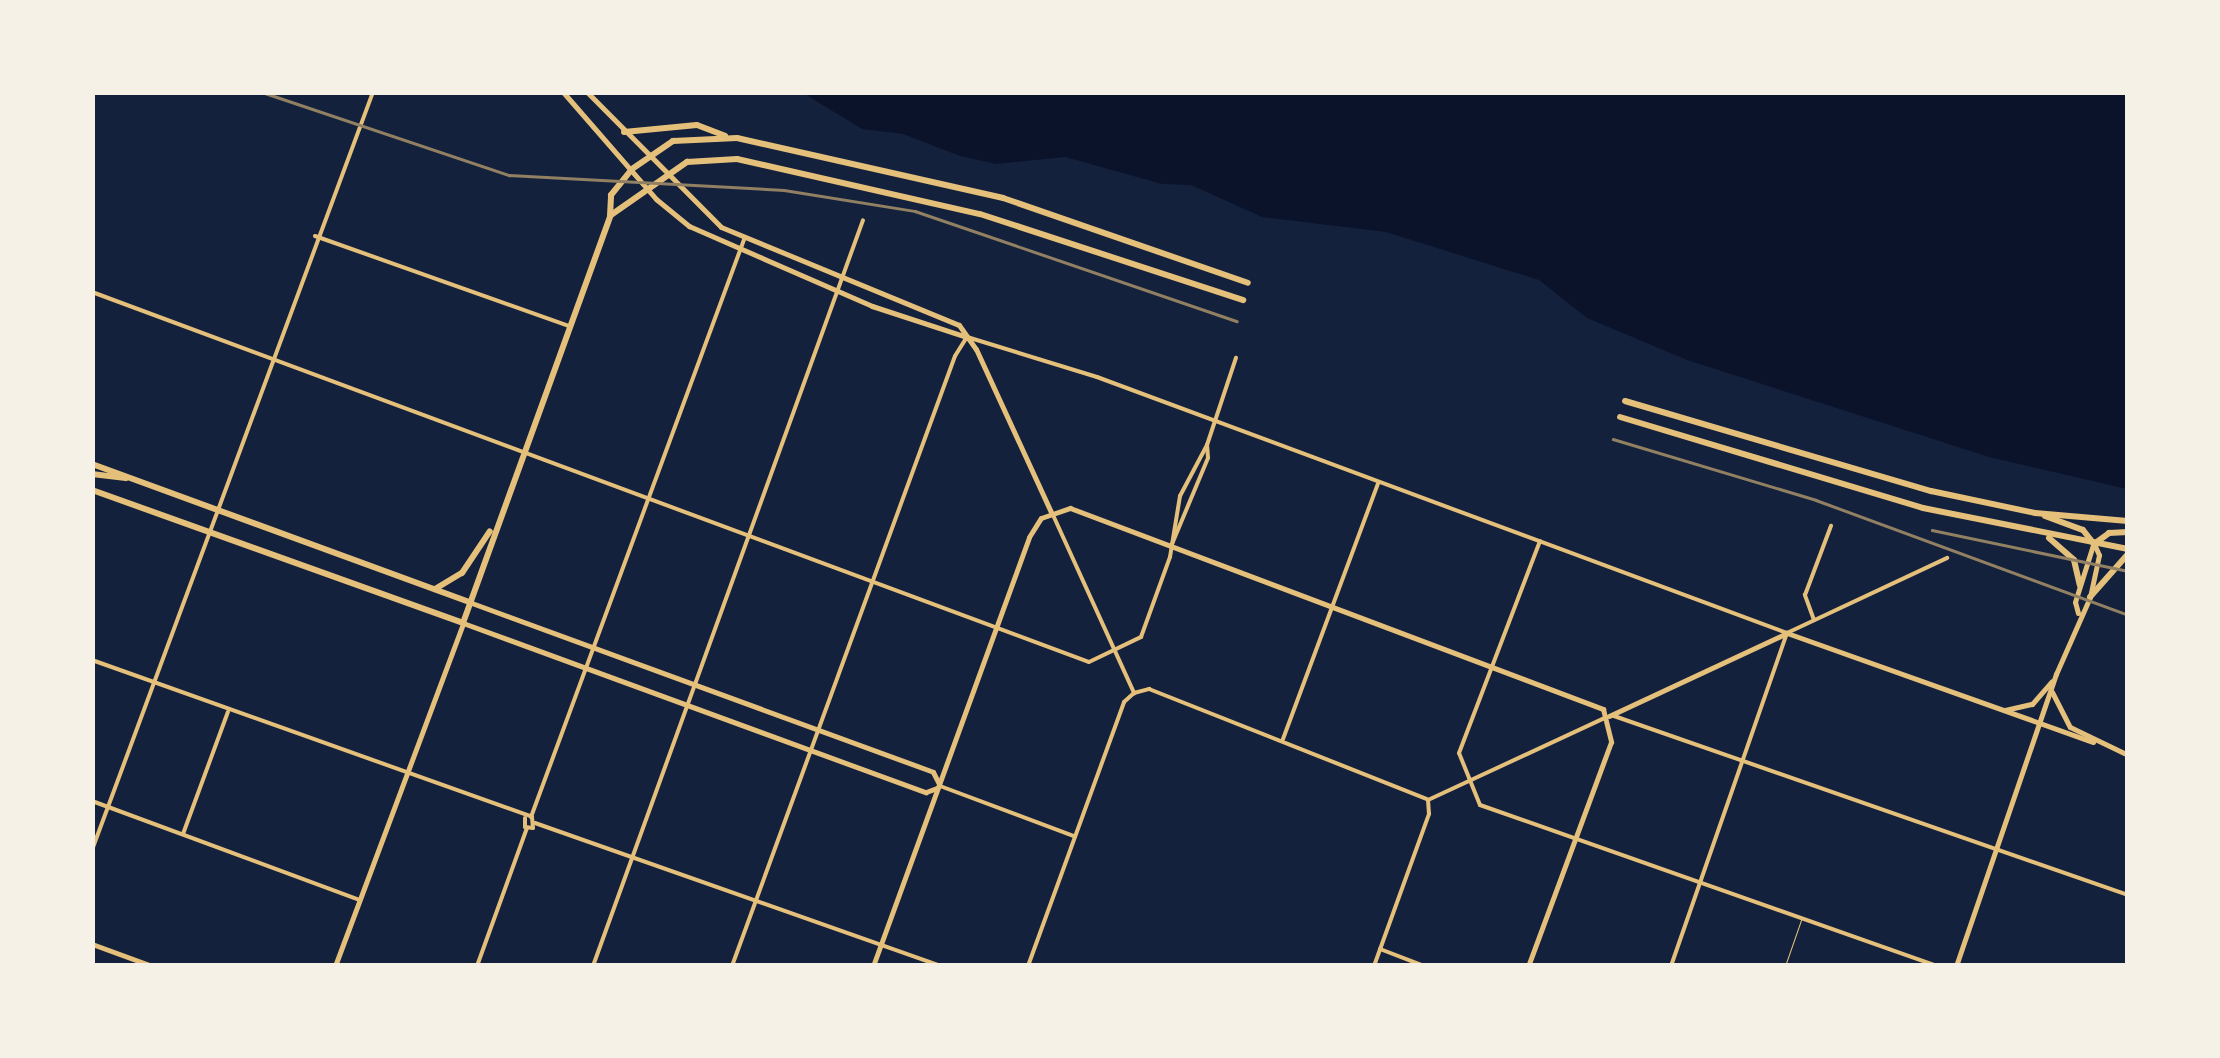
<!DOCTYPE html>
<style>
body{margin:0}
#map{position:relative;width:2220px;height:1058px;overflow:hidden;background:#14213d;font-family:"Noto Sans",sans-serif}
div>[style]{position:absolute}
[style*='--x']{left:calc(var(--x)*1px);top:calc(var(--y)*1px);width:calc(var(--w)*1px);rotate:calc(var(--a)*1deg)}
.water>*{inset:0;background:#0b132b}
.service>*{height:1px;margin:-0.5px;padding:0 0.5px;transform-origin:0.5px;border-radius:0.5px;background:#e5c07b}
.minor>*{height:4px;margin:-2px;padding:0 2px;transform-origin:2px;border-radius:2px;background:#e5c07b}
.tertiary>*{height:5px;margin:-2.5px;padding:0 2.5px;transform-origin:2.5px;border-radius:2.5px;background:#e5c07b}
.secondary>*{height:5px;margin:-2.5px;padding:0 2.5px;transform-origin:2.5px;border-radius:2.5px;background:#e5c07b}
.primary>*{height:6px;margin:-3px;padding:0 3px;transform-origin:3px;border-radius:3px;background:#e5c07b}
.rail>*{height:2.5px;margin:-1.25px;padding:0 1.25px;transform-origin:1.25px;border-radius:1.25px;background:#918062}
span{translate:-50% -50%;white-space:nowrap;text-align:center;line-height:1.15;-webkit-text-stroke:9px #f6f1e7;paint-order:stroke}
.frame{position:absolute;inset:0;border:95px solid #f6f1e7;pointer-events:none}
</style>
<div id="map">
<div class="water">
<div style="clip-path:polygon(803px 93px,2127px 93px,2127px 489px,1989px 457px,1687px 360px,1587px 318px,1539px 280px,1386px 232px,1262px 217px,1191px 185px,1162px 184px,1065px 157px,996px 164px,960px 156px,903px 134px,862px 129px)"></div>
</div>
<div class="service">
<div style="--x:1785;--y:966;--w:49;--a:-70.8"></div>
</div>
<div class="minor">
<div style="--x:315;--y:236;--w:269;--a:19.5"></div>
<div style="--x:92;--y:292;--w:1063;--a:20.36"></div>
<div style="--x:1089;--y:662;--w:58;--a:-25.7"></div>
<div style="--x:1141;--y:637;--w:85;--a:-70.1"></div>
<div style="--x:1170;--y:557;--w:62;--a:-80.7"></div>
<div style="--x:1180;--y:496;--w:58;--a:-62.1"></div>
<div style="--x:1207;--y:445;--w:92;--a:-71.6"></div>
<div style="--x:1053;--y:515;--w:196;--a:65.5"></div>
<div style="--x:1540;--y:541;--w:227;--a:110.9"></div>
<div style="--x:1459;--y:753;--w:56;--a:68"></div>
<div style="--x:1480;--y:805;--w:485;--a:19.4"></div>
<div style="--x:1172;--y:544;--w:93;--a:-67.3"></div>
<div style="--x:1208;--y:458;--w:13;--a:-94"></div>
<div style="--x:1814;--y:620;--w:27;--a:-110"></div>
<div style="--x:1805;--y:595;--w:74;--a:-69.4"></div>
<div style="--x:1787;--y:633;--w:177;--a:-25.1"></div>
<div style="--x:92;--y:660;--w:467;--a:19.6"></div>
<div style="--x:532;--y:817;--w:11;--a:85"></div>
<div style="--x:533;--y:828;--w:8;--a:-173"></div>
<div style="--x:525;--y:827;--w:9;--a:-90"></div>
<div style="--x:1134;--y:693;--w:16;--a:-15"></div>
<div style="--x:1149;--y:689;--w:299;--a:21.6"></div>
<div style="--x:1614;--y:716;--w:544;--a:19.2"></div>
<div style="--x:1283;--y:739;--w:273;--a:-69.6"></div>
<div style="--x:940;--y:786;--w:143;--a:20.5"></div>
<div style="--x:1428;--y:800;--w:195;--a:-24.9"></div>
<div style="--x:92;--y:801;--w:285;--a:20.3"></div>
<div style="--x:531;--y:817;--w:618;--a:-69.75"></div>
<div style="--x:535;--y:823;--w:430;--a:19.4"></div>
<div style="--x:183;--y:834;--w:130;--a:-69.8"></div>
<div style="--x:92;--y:850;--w:808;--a:-69.66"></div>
<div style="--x:1380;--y:949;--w:47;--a:21.1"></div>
<div style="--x:477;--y:966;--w:147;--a:-70.1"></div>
<div style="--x:593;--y:966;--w:793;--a:-70.1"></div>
<div style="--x:732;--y:966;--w:649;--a:-69.92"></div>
<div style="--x:955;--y:356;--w:22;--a:-58"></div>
<div style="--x:967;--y:337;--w:136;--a:17.1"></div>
<div style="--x:1097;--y:377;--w:736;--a:20.36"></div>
<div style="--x:1028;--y:966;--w:281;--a:-70"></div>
<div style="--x:1124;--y:702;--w:13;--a:-42"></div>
<div style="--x:1374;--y:966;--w:162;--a:-70.1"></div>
<div style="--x:1429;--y:814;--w:14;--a:-94"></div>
<div style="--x:1671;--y:966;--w:353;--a:-70.8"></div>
</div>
<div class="tertiary">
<div style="--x:563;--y:92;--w:142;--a:49"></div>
<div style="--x:656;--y:199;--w:43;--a:39.3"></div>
<div style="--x:689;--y:226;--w:200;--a:23.6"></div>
<div style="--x:872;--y:306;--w:100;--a:18.1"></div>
<div style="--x:587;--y:92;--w:190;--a:45.2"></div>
<div style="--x:721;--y:227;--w:257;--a:22.4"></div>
<div style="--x:959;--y:325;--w:29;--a:55"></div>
<div style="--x:976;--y:349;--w:179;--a:65.3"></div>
<div style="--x:469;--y:602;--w:494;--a:20.1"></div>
<div style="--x:933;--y:772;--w:13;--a:63"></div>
<div style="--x:2078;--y:613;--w:11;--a:-105"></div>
<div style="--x:2075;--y:602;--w:60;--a:-72.5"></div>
<div style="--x:2052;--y:692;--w:39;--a:63"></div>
<div style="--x:2070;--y:727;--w:64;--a:25.8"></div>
<div style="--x:2005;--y:710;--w:28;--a:-13"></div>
<div style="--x:2032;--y:704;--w:30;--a:-49"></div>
<div style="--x:1609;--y:716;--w:196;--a:-25"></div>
<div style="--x:1787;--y:633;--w:325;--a:19.6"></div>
<div style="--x:335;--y:966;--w:366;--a:-69.5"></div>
<div style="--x:463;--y:623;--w:493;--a:20.1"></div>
<div style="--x:926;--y:792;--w:12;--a:-20"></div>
<div style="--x:873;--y:966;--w:456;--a:-70"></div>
<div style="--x:1029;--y:537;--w:22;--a:-58"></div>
<div style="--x:1041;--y:518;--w:31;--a:-19"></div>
<div style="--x:1070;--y:508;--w:570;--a:20.66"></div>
<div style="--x:1603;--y:709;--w:34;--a:76"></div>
<div style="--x:1611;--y:742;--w:239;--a:110.3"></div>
<div style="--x:1956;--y:966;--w:309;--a:-71.1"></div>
<div style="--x:2056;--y:674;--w:84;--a:-66.2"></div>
<div style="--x:2090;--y:597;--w:43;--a:-77.9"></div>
<div style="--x:2099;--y:555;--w:12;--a:-114"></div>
</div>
<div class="secondary">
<div style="--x:92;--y:944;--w:64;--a:20.1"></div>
</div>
<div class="primary">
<div style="--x:624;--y:132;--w:73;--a:-5.5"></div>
<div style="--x:697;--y:125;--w:30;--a:21"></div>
<div style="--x:611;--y:215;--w:93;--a:-34.9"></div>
<div style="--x:687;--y:162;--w:50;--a:-3.4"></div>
<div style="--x:737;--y:159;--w:249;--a:12.8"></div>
<div style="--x:980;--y:214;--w:277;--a:18.1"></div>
<div style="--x:1625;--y:401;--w:319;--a:16.4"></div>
<div style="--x:1931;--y:491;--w:106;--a:11.9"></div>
<div style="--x:2035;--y:513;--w:93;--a:4.9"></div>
<div style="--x:1620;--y:417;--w:316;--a:16.7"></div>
<div style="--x:1923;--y:508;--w:209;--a:11.3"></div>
<div style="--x:92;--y:464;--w:401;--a:20.1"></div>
<div style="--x:92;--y:474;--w:34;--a:7"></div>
<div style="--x:92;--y:490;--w:394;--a:19.7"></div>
<div style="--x:463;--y:623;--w:433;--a:-70.1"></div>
<div style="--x:610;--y:216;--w:21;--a:-87"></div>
<div style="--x:611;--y:195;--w:33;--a:-51"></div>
<div style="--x:632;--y:169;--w:50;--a:-34.3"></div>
<div style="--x:673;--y:141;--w:64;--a:-2.7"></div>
<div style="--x:737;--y:138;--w:273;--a:12.7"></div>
<div style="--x:1003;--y:198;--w:259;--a:19.1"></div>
<div style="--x:2045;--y:516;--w:40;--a:20.2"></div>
<div style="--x:2083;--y:530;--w:16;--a:52"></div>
<div style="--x:2049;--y:538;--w:33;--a:41"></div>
<div style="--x:2074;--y:560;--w:26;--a:77"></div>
<div style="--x:2094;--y:544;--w:19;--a:-36"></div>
<div style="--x:2109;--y:533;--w:19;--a:-3"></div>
<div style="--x:435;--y:589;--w:31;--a:-31"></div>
<div style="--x:462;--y:573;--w:50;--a:-56.3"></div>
<div style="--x:2090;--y:597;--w:57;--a:-48.5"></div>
</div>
<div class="rail">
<div style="--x:262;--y:92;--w:261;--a:18.6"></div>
<div style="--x:509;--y:175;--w:275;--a:3.1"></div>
<div style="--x:784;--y:190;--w:133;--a:9.1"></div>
<div style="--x:915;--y:211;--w:340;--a:18.9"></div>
<div style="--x:1613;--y:439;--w:212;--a:16.7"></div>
<div style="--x:1816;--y:500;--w:333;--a:20.2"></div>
<div style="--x:1932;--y:530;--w:200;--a:11.8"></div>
</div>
<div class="frame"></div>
</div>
